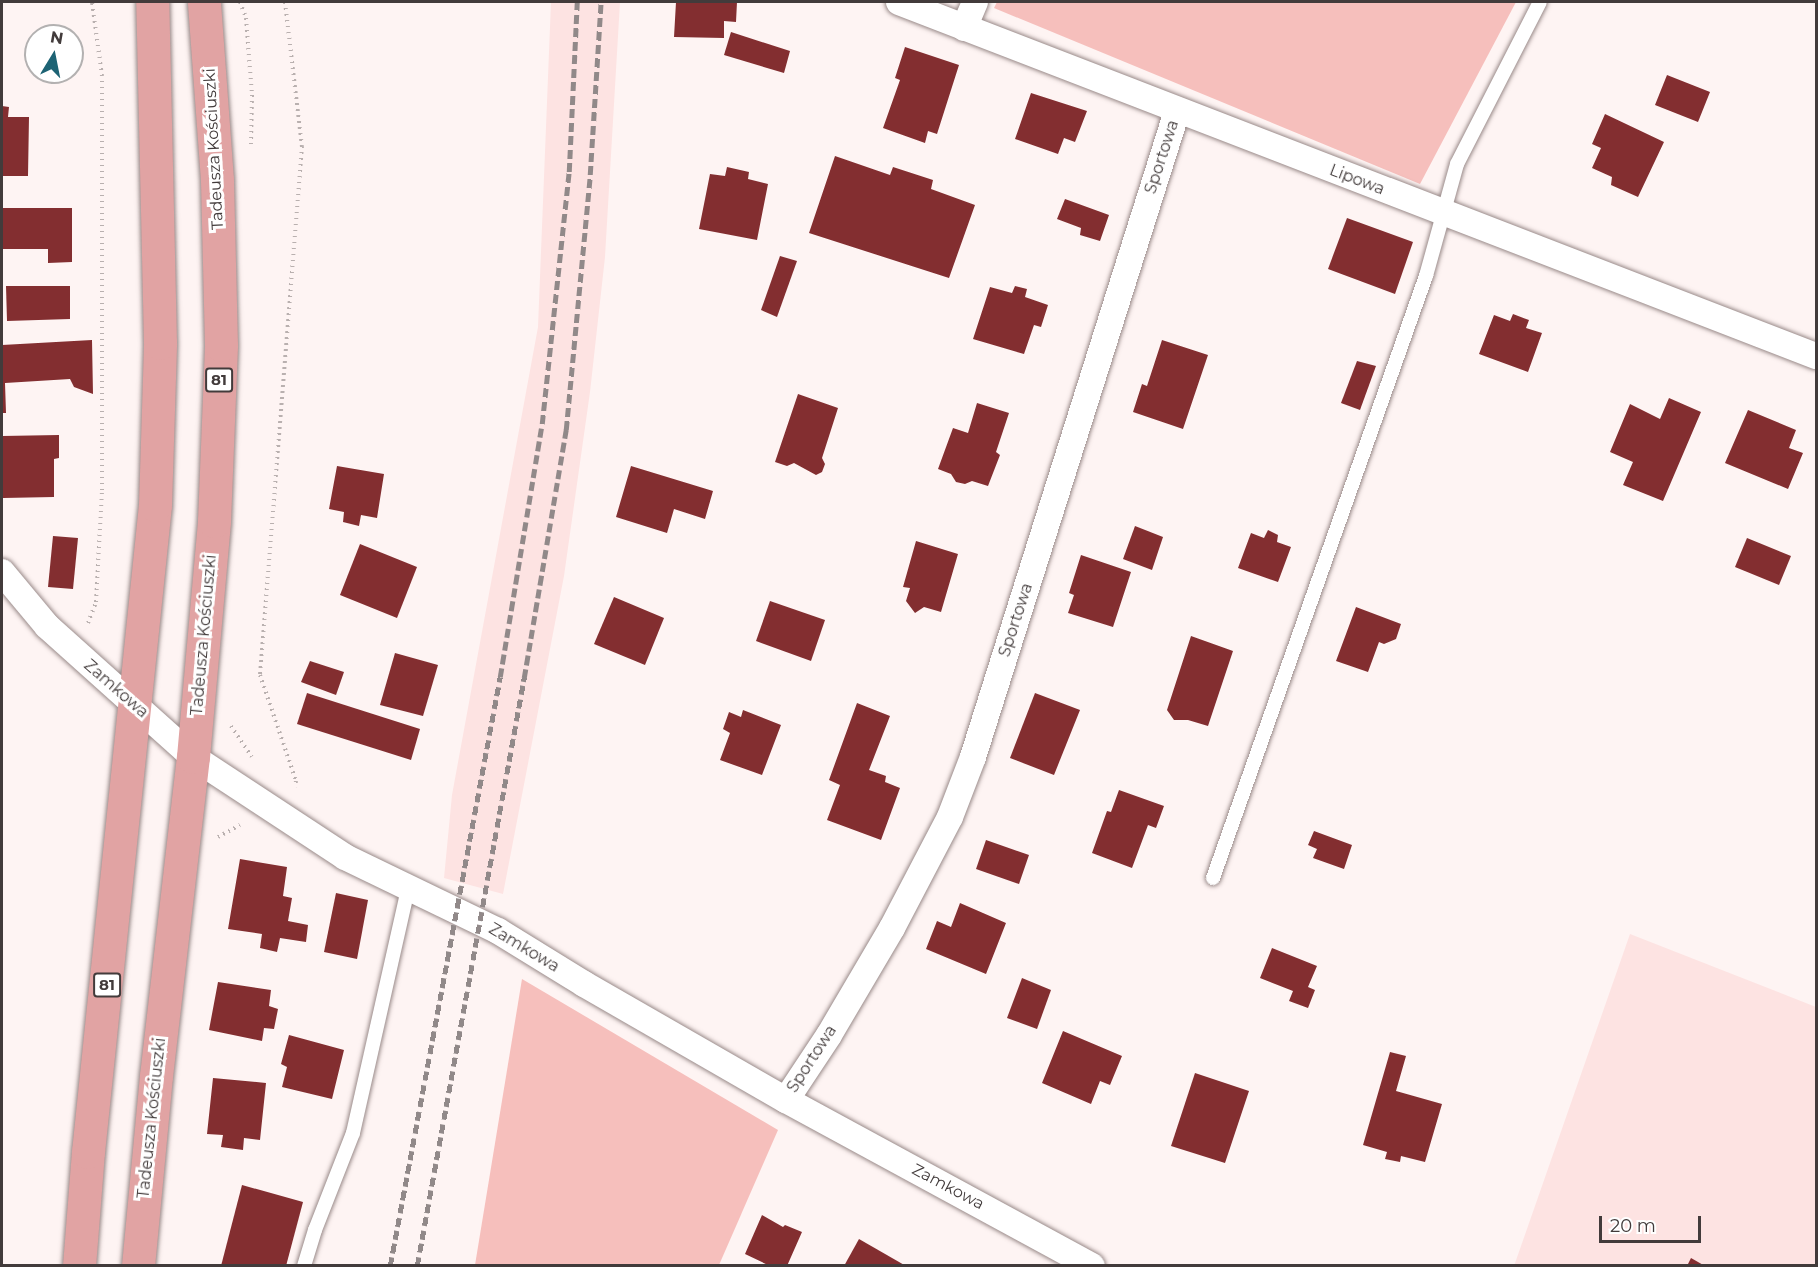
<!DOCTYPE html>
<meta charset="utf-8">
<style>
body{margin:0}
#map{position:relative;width:1818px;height:1267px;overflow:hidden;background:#fef4f3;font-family:Montserrat,sans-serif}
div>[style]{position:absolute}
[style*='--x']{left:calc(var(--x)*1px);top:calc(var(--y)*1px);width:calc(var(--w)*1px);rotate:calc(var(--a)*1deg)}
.built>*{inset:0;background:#fde3e2}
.green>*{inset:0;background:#f6bfbc}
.building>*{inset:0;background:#832e30}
.path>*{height:4px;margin-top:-2px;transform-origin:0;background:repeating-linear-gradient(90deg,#b9b0af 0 1.5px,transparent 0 6px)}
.roads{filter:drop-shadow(0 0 2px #998a89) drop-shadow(0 0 2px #998a89)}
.lane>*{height:14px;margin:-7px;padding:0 7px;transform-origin:7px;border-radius:7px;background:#fff}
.street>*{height:26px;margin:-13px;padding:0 13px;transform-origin:13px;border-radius:13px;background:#fff}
.primary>*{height:33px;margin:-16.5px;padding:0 16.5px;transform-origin:16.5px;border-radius:16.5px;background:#e1a3a3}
.rail>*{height:4.5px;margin-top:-2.25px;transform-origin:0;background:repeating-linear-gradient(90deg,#918989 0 9px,transparent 0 13.5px)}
span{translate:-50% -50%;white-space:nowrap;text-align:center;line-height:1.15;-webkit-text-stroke:6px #fff;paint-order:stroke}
.shield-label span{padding:2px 4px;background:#fff;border:2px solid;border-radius:4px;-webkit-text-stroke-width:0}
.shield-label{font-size:15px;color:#423b3b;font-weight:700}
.street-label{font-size:16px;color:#423b3b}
.frame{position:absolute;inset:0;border:3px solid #423b3b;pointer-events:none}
.north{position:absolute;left:24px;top:24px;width:60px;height:60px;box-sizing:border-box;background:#fff;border:2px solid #b3b1b1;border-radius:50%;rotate:10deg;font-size:16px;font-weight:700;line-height:24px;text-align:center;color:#423b3b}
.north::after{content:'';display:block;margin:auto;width:21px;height:27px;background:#1d6374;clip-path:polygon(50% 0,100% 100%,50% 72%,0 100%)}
.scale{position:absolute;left:1599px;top:1216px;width:102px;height:27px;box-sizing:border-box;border:3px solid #423b3b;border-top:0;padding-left:8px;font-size:18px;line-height:21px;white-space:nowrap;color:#423b3b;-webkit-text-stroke:4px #fff;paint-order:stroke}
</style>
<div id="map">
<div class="built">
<div style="clip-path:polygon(551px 2px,620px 2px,605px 257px,590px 392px,564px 576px,503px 894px,444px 878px,452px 795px,538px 327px)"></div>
<div style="clip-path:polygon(1630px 934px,1816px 1007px,1816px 1265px,1514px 1266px)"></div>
</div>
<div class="green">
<div style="clip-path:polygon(997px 2px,1516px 2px,1420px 184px,994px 8px)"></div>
<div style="clip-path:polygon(522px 979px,778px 1130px,719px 1265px,475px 1265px)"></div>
</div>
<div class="building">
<div style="clip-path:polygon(676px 2px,737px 2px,736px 22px,724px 21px,724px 38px,674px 37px)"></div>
<div style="clip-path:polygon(731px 32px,790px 51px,784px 73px,724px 55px)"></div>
<div style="clip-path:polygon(905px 47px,959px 65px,937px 134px,928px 131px,925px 143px,883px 128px,900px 80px,895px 78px)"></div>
<div style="clip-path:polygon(1667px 75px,1710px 92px,1698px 122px,1655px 105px)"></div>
<div style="clip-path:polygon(1031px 93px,1087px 111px,1075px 142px,1064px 138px,1058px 154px,1015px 139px)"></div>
<div style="clip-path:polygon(2px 106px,9px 107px,8px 117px,29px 117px,28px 176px,2px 176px)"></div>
<div style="clip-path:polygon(1605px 114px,1664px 142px,1638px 197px,1611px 185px,1612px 177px,1592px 168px,1601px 148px,1592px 144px)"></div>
<div style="clip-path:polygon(835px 156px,890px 175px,893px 167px,933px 180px,931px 189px,975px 205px,949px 278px,809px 233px)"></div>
<div style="clip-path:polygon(727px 167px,749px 172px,748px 179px,768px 184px,757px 240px,699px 229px,710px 174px,725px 176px)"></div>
<div style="clip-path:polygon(1065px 199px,1109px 215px,1100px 241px,1080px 235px,1081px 228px,1057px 219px)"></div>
<div style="clip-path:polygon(2px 208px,72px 208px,72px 262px,48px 263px,48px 249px,2px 249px)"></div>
<div style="clip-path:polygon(1347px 218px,1413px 242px,1395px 294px,1328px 269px)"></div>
<div style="clip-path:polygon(780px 256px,797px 261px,777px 317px,761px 310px)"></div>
<div style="clip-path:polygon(6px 286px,70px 286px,70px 319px,7px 321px)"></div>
<div style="clip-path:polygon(1015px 286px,1027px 289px,1025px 297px,1048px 305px,1041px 327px,1034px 325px,1024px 354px,973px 339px,990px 287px,1012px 293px)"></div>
<div style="clip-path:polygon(1513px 314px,1529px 320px,1526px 328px,1542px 333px,1528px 372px,1479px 354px,1494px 315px,1510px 321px)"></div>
<div style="clip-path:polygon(92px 340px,93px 394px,74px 387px,70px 379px,5px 383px,6px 413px,2px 413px,2px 345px)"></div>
<div style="clip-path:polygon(1162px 340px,1208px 355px,1183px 429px,1133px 412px,1142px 384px,1147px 386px)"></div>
<div style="clip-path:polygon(1357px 361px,1376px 366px,1360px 410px,1341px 403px)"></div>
<div style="clip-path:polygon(798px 394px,838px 408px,822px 458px,825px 464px,822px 472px,816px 475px,794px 463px,787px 466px,775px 462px)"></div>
<div style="clip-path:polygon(1669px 398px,1701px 412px,1663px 501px,1623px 485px,1633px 462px,1610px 452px,1630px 404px,1660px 419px)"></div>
<div style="clip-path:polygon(977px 403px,1009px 413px,996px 452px,1000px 455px,988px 486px,972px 481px,965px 484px,956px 482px,951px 474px,938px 469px,953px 428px,968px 433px)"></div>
<div style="clip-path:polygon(1748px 410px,1796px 430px,1789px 448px,1803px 453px,1788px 489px,1725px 463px)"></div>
<div style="clip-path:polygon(59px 435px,59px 458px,54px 459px,54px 497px,3px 498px,2px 436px)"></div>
<div style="clip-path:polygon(337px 466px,384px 474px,377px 518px,361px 515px,359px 526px,343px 522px,344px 512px,329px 509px)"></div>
<div style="clip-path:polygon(631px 466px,713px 491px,705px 519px,674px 509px,667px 533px,616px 517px)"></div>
<div style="clip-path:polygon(1135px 526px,1163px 537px,1152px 570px,1123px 559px)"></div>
<div style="clip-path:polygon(1268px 530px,1278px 535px,1277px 542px,1291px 547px,1278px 582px,1238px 568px,1251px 533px,1264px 538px)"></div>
<div style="clip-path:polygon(53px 536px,78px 538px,73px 589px,48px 587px)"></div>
<div style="clip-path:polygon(1747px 538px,1791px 556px,1779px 585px,1735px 567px)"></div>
<div style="clip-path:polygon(916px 541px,958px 554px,941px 612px,924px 607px,915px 613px,906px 601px,910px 588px,903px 587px)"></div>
<div style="clip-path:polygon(360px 544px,417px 567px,397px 618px,340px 595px)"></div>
<div style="clip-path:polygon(1081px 555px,1131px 572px,1113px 627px,1068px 613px,1074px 595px,1069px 593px)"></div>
<div style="clip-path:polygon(614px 597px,664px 618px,645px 665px,594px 644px)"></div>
<div style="clip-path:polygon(770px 601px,825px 620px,811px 661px,756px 641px)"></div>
<div style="clip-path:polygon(1356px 607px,1401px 624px,1396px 639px,1384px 644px,1379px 642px,1368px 672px,1336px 661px)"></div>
<div style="clip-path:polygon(1191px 636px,1233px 651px,1208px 726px,1188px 720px,1174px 720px,1167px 710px)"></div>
<div style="clip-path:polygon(395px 653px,438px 665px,423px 716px,380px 705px)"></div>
<div style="clip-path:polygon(310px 661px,344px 672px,336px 695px,301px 682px)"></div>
<div style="clip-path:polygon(307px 693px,420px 729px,411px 760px,297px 724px)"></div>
<div style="clip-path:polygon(1035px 693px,1080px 710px,1054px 775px,1010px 758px)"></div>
<div style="clip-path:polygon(857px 703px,890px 716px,869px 770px,886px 776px,885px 782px,900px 788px,881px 840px,827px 820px,840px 785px,829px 780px)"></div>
<div style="clip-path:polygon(743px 710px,781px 725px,762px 775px,720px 760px,730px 733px,723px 729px,729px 712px,741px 717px)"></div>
<div style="clip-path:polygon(1119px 790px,1164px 806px,1156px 828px,1148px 825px,1132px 868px,1092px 853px,1107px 811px,1111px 812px)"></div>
<div style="clip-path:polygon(1314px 831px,1352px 845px,1344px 869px,1313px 858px,1317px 849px,1308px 845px)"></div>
<div style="clip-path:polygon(986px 840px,1029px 855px,1019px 884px,976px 869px)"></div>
<div style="clip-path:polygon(240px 859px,287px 867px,283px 896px,292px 898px,288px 921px,308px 925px,306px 942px,280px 938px,277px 952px,260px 948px,262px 934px,228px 929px)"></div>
<div style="clip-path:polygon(336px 893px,368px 900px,357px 959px,324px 952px)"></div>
<div style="clip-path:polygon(960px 903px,1006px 923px,986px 974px,926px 949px,937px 921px,951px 927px)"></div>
<div style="clip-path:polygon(1272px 948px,1317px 966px,1308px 987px,1315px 990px,1308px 1008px,1289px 1001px,1293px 991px,1260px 978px)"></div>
<div style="clip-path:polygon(1022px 978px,1051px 990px,1037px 1029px,1007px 1018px)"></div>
<div style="clip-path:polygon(218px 982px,271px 990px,269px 1006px,278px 1009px,274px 1029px,264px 1028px,262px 1041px,209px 1030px)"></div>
<div style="clip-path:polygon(1063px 1031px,1122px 1056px,1110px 1085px,1100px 1081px,1091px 1104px,1042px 1083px)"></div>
<div style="clip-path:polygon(289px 1035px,344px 1050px,332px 1099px,282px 1087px,287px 1067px,281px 1064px)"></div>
<div style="clip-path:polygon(1390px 1052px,1406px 1056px,1396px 1091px,1442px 1104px,1425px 1162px,1401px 1156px,1400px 1162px,1385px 1159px,1387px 1152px,1363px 1145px)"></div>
<div style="clip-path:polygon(1195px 1073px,1249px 1091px,1225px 1163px,1171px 1146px)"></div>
<div style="clip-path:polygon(213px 1078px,266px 1083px,260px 1140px,244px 1138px,243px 1150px,221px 1147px,223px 1135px,207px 1134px)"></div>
<div style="clip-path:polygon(242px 1185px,303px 1202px,286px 1266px,221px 1266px)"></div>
<div style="clip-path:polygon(762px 1215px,783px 1227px,785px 1225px,802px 1232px,787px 1266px,770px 1266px,745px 1254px)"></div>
<div style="clip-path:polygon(859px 1239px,906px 1266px,844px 1266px)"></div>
<div style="clip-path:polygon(1691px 1258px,1705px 1266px,1687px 1266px)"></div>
</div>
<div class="path">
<div style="--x:240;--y:2;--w:17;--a:69"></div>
<div style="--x:246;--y:18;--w:77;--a:85.5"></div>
<div style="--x:252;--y:95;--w:49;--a:91.2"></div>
<div style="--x:285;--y:2;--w:145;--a:83.3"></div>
<div style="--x:302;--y:146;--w:531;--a:94.54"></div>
<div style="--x:260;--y:675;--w:112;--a:71.2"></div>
<div style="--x:296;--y:781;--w:6;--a:99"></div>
<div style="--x:88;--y:623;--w:22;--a:-69"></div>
<div style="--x:96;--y:602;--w:112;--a:-86.9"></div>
<div style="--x:102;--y:490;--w:414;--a:-90"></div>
<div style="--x:102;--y:76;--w:75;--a:-97.7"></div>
<div style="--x:231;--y:726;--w:37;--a:56"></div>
<div style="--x:218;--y:837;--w:25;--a:-29"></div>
</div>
<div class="roads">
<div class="lane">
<div style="--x:1213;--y:878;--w:639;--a:-70.52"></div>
<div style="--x:1426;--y:276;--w:116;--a:-74.5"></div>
<div style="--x:1457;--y:164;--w:182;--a:-62.9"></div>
<div style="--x:304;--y:1266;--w:38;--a:-73"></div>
<div style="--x:315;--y:1230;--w:104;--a:-68.6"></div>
<div style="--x:353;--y:1133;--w:251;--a:-77.3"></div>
</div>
<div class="street">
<div style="--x:899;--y:2;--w:983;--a:21.11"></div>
<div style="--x:964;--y:28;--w:28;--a:-67"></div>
<div style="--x:2;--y:572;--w:70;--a:50.2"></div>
<div style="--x:47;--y:626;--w:196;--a:41.9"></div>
<div style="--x:193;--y:757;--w:182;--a:33.3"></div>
<div style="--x:345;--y:857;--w:170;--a:25.8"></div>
<div style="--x:498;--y:931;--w:101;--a:31.6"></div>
<div style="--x:584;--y:984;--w:233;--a:29.9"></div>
<div style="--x:786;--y:1100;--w:348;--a:28.5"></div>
<div style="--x:786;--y:1100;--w:78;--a:-56.5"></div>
<div style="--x:829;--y:1035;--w:124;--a:-59.5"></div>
<div style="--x:892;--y:928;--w:125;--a:-62.4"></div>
<div style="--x:950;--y:817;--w:64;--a:-69"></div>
<div style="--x:973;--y:757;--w:677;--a:-72.47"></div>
</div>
<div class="primary">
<div style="--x:79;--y:1266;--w:114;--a:-85.5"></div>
<div style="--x:88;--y:1152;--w:650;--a:-84.09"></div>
<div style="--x:155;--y:505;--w:162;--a:-88.2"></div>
<div style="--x:160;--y:343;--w:341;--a:-91.3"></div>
<div style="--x:138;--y:1266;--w:191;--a:-84.6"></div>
<div style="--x:156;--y:1076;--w:321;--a:-83.4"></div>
<div style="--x:193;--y:757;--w:237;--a:-84.9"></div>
<div style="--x:214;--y:521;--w:176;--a:-87.7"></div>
<div style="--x:221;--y:345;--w:165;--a:-91.4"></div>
<div style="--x:217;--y:180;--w:178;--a:-94.2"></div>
</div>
</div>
<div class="rail">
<div style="--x:390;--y:1266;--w:599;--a:-79.42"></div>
<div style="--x:500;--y:677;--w:256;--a:-80.6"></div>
<div style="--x:542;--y:424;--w:253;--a:-83.9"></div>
<div style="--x:569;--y:172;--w:170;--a:-87.3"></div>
<div style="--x:417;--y:1266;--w:598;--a:-79.69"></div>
<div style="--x:524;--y:678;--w:252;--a:-80.4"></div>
<div style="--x:566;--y:430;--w:256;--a:-84.6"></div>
<div style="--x:590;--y:175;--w:173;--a:-86.4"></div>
</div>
<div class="shield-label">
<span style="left:219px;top:380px">81</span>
<span style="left:107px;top:985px">81</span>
</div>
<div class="street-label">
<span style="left:214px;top:149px;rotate:-93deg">Tadeusza Kościuszki</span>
<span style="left:1162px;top:157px;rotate:-72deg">Sportowa</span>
<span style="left:1357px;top:180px;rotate:21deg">Lipowa</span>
<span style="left:1016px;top:620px;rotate:-72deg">Sportowa</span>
<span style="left:204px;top:635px;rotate:-85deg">Tadeusza Kościuszki</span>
<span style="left:116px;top:689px;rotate:41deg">Zamkowa</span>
<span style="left:524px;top:948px;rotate:31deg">Zamkowa</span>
<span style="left:812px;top:1059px;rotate:-57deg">Sportowa</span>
<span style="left:152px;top:1118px;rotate:-84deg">Tadeusza Kościuszki</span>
<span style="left:948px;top:1187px;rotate:28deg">Zamkowa</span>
</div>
<div class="frame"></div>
<div class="north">N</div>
<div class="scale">20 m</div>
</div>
